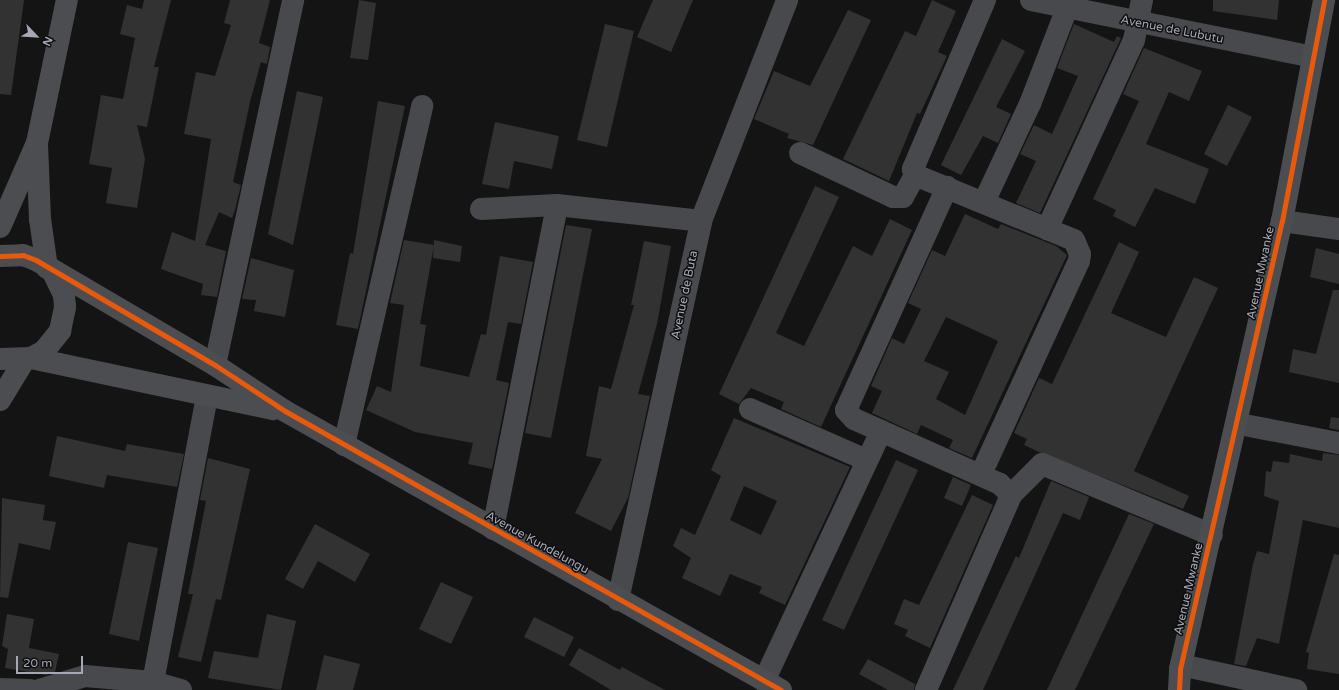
<!DOCTYPE html>
<style>
body{margin:0}
#map{position:relative;width:1339px;height:690px;overflow:hidden;background:#141414;font-family:"Varela Round",sans-serif}
div>[style]{position:absolute}
[style*='--x']{left:calc(var(--x)*1px);top:calc(var(--y)*1px);width:calc(var(--w)*1px);rotate:calc(var(--a)*1deg)}
.building>*{inset:0;background:#323233}
.street>*{height:22px;margin:-11px;padding:0 11px;transform-origin:11px;border-radius:11px;background:#48494d}
.secondary>*{height:22px;margin:-11px;padding:0 11px;transform-origin:11px;border-radius:11px;background:#4c4d51}
.cycleway>*{height:5px;margin:-2.5px;padding:0 2.5px;transform-origin:2.5px;border-radius:2.5px;background:#e8590c}
span{translate:-50% -50%;white-space:nowrap;text-align:center;line-height:1.15;-webkit-text-stroke:3px #0e0e10;paint-order:stroke}
.street-label{font-size:12px;color:#a5a8b5}
.north{position:absolute;left:16px;top:16px;width:40px;height:40px;-webkit-text-stroke:3px #0e0e10;paint-order:stroke;rotate:115deg;font-size:11px;font-weight:700;line-height:16px;text-align:center;color:#a5a8b5}
.north::after{content:'';display:block;margin:auto;width:14px;height:18px;background:#a5a8b5;clip-path:polygon(50% 0,100% 100%,50% 72%,0 100%)}
.scale{position:absolute;left:16px;top:656px;width:67px;height:18px;box-sizing:border-box;border:2px solid #a5a8b5;border-top:0;padding-left:5px;font-size:12px;line-height:14px;white-space:nowrap;color:#a5a8b5;-webkit-text-stroke:3px #0e0e10;paint-order:stroke}
</style>
<div id="map">
<div class="building">
<div style="clip-path:polygon(0 0,24px 0,11px 95px,0 94px)"></div>
<div style="clip-path:polygon(144px 0,171px 0,154px 67px,159px 67px,147px 127px,137px 125px,145px 159px,137px 208px,106px 203px,112px 168px,89px 164px,101px 95px,123px 99px,135px 38px,120px 34px,127px 5px,142px 9px)"></div>
<div style="clip-path:polygon(230px 0,270px 0,259px 43px,270px 47px,267px 64px,261px 62px,250px 102px,233px 182px,241px 185px,235px 210px,232px 218px,219px 212px,205px 245px,226px 251px,217px 297px,201px 295px,203px 284px,161px 269px,172px 232px,195px 241px,211px 139px,184px 134px,196px 72px,215px 76px,231px 25px,224px 23px)"></div>
<div style="clip-path:polygon(359px 0,376px 3px,368px 60px,350px 58px)"></div>
<div style="clip-path:polygon(653px 0,693px 0,671px 52px,637px 37px)"></div>
<div style="clip-path:polygon(932px 0,956px 11px,938px 52px,947px 56px,920px 114px,917px 113px,889px 181px,843px 159px,905px 31px,916px 36px)"></div>
<div style="clip-path:polygon(1213px 0,1279px 0,1277px 20px,1213px 11px)"></div>
<div style="clip-path:polygon(848px 10px,871px 20px,813px 145px,787px 138px,789px 134px,754px 119px,774px 71px,810px 86px)"></div>
<div style="clip-path:polygon(605px 24px,634px 31px,607px 147px,577px 140px)"></div>
<div style="clip-path:polygon(1074px 24px,1114px 42px,1117px 36px,1121px 38px,1040px 213px,1016px 203px,1036px 161px,1020px 154px,1034px 125px,1052px 134px,1078px 76px,1057px 68px)"></div>
<div style="clip-path:polygon(1002px 39px,1025px 51px,996px 107px,1011px 114px,998px 143px,983px 136px,961px 175px,941px 165px)"></div>
<div style="clip-path:polygon(1144px 48px,1202px 71px,1189px 101px,1169px 92px,1146px 144px,1209px 169px,1195px 204px,1155px 188px,1135px 227px,1113px 216px,1116px 210px,1093px 199px,1139px 101px,1123px 94px)"></div>
<div style="clip-path:polygon(297px 91px,323px 97px,293px 245px,268px 234px)"></div>
<div style="clip-path:polygon(378px 101px,405px 106px,358px 329px,336px 325px,350px 253px,353px 254px)"></div>
<div style="clip-path:polygon(1228px 105px,1252px 117px,1227px 166px,1204px 154px)"></div>
<div style="clip-path:polygon(495px 122px,559px 136px,552px 169px,514px 161px,509px 189px,482px 184px)"></div>
<div style="clip-path:polygon(815px 186px,839px 197px,776px 333px,804px 346px,853px 246px,872px 256px,890px 219px,912px 230px,821px 427px,781px 409px,784px 402px,751px 388px,739px 404px,719px 394px)"></div>
<div style="clip-path:polygon(evenodd,965px 214px,998px 229px,1001px 224px,1056px 246px,1067px 255px,972px 458px,949px 448px,953px 440px,921px 425px,917px 434px,872px 413px,882px 391px,871px 386px,892px 338px,904px 344px,921px 309px,908px 303px,932px 250px,945px 256px,965px 214px,946px 317px,998px 341px,965px 415px,936px 399px,949px 372px,924px 361px,946px 317px)"></div>
<div style="clip-path:polygon(566px 225px,592px 229px,551px 438px,525px 433px)"></div>
<div style="clip-path:polygon(404px 240px,434px 245px,420px 324px,426px 325px,420px 366px,469px 377px,481px 334px,486px 335px,500px 256px,533px 262px,521px 324px,508px 322px,496px 380px,509px 383px,492px 469px,468px 464px,473px 443px,415px 432px,366px 410px,377px 386px,391px 392px,404px 305px,390px 303px)"></div>
<div style="clip-path:polygon(434px 240px,462px 246px,460px 262px,433px 258px)"></div>
<div style="clip-path:polygon(644px 241px,671px 246px,657px 324px,638px 394px,650px 396px,628px 498px,611px 531px,575px 513px,602px 459px,586px 456px,599px 386px,611px 389px,634px 305px,631px 305px)"></div>
<div style="clip-path:polygon(1119px 242px,1139px 252px,1111px 313px,1166px 337px,1194px 277px,1218px 288px,1134px 471px,1189px 496px,1183px 509px,1039px 452px,1024px 445px,1027px 439px,1014px 433px,1039px 378px,1052px 384px)"></div>
<div style="clip-path:polygon(1316px 248px,1339px 254px,1339px 284px,1310px 277px)"></div>
<div style="clip-path:polygon(251px 258px,294px 270px,285px 317px,254px 311px,256px 300px,242px 299px)"></div>
<div style="clip-path:polygon(1333px 290px,1339px 290px,1339px 383px,1289px 372px,1293px 349px,1316px 354px)"></div>
<div style="clip-path:polygon(1331px 417px,1339px 418px,1339px 430px,1329px 428px)"></div>
<div style="clip-path:polygon(evenodd,734px 418px,850px 467px,785px 605px,759px 593px,762px 587px,730px 574px,720px 596px,682px 578px,691px 558px,673px 546px,681px 528px,695px 535px,721px 476px,711px 470px,734px 418px,744px 486px,777px 501px,761px 535px,730px 520px,744px 486px)"></div>
<div style="clip-path:polygon(57px 436px,125px 451px,127px 444px,184px 454px,177px 487px,107px 475px,104px 488px,49px 476px)"></div>
<div style="clip-path:polygon(1323px 453px,1339px 455px,1339px 528px,1303px 520px,1279px 644px,1257px 638px,1246px 666px,1234px 664px,1253px 564px,1257px 551px,1269px 554px,1279px 501px,1264px 496px,1266px 471px,1271px 472px,1273px 461px,1289px 463px,1290px 454px,1322px 461px)"></div>
<div style="clip-path:polygon(208px 458px,250px 469px,221px 600px,216px 599px,201px 662px,178px 657px,193px 594px,188px 594px,206px 501px,200px 500px)"></div>
<div style="clip-path:polygon(896px 460px,918px 470px,844px 630px,822px 620px)"></div>
<div style="clip-path:polygon(953px 477px,971px 485px,962px 506px,944px 498px)"></div>
<div style="clip-path:polygon(1051px 481px,1089px 497px,1080px 520px,1063px 513px,983px 690px,953px 690px,1016px 556px,1019px 558px)"></div>
<div style="clip-path:polygon(972px 495px,993px 505px,930px 648px,905px 636px,908px 630px,894px 624px,904px 599px,919px 605px)"></div>
<div style="clip-path:polygon(2px 498px,45px 505px,43px 520px,56px 522px,50px 550px,19px 543px,8px 598px,0 597px)"></div>
<div style="clip-path:polygon(1129px 514px,1154px 524px,1075px 690px,1047px 690px)"></div>
<div style="clip-path:polygon(315px 524px,370px 554px,355px 582px,318px 561px,303px 589px,285px 579px)"></div>
<div style="clip-path:polygon(128px 542px,158px 548px,139px 641px,109px 634px)"></div>
<div style="clip-path:polygon(1334px 554px,1339px 555px,1339px 674px,1307px 669px,1309px 653px,1306px 652px)"></div>
<div style="clip-path:polygon(441px 582px,473px 597px,451px 644px,419px 629px)"></div>
<div style="clip-path:polygon(7px 614px,34px 619px,29px 648px,59px 654px,55px 672px,46px 675px,5px 668px,8px 649px,2px 646px)"></div>
<div style="clip-path:polygon(267px 614px,296px 621px,281px 690px,208px 678px,214px 651px,258px 658px)"></div>
<div style="clip-path:polygon(534px 617px,574px 637px,564px 657px,524px 637px)"></div>
<div style="clip-path:polygon(579px 648px,620px 670px,622px 667px,665px 690px,611px 690px,569px 665px)"></div>
<div style="clip-path:polygon(324px 655px,360px 664px,353px 690px,316px 690px)"></div>
<div style="clip-path:polygon(868px 659px,915px 684px,914px 690px,888px 690px,859px 674px)"></div>
</div>
<div class="street">
<div style="--x:985;--y:0;--w:184;--a:113.1"></div>
<div style="--x:913;--y:169;--w:6;--a:72"></div>
<div style="--x:915;--y:175;--w:143;--a:22.2"></div>
<div style="--x:1047;--y:229;--w:208;--a:-65.3"></div>
<div style="--x:1134;--y:40;--w:41;--a:-78.7"></div>
<div style="--x:1031;--y:0;--w:288;--a:11.4"></div>
<div style="--x:800;--y:153;--w:103;--a:25.3"></div>
<div style="--x:893;--y:197;--w:10;--a:0"></div>
<div style="--x:903;--y:197;--w:25;--a:-61"></div>
<div style="--x:984;--y:202;--w:108;--a:-64.9"></div>
<div style="--x:1030;--y:104;--w:103;--a:-68.9"></div>
<div style="--x:481;--y:209;--w:76;--a:-3"></div>
<div style="--x:557;--y:205;--w:145;--a:6.3"></div>
<div style="--x:1282;--y:221;--w:58;--a:8"></div>
<div style="--x:215;--y:365;--w:373;--a:-77.9"></div>
<div style="--x:750;--y:409;--w:127;--a:23.7"></div>
<div style="--x:1239;--y:424;--w:102;--a:10.8"></div>
<div style="--x:344;--y:445;--w:348;--a:-77"></div>
<div style="--x:981;--y:474;--w:234;--a:-65.3"></div>
<div style="--x:1079;--y:261;--w:7;--a:-82"></div>
<div style="--x:1080;--y:254;--w:15;--a:-113"></div>
<div style="--x:1074;--y:240;--w:29;--a:-158"></div>
<div style="--x:1011;--y:495;--w:44;--a:-45"></div>
<div style="--x:1042;--y:464;--w:184;--a:22.7"></div>
<div style="--x:493;--y:529;--w:330;--a:-78.8"></div>
<div style="--x:618;--y:600;--w:388;--a:-77.6"></div>
<div style="--x:701;--y:221;--w:237;--a:-68.7"></div>
<div style="--x:1181;--y:665;--w:118;--a:12.3"></div>
<div style="--x:764;--y:681;--w:276;--a:-64.9"></div>
<div style="--x:0;--y:689;--w:30;--a:2"></div>
<div style="--x:39;--y:690;--w:48;--a:-16.9"></div>
<div style="--x:85;--y:676;--w:68;--a:5"></div>
<div style="--x:181;--y:690;--w:29;--a:-164"></div>
<div style="--x:153;--y:682;--w:290;--a:-79.3"></div>
<div style="--x:926;--y:690;--w:213;--a:-66.4"></div>
<div style="--x:1011;--y:495;--w:16;--a:-135"></div>
<div style="--x:1000;--y:484;--w:160;--a:-156"></div>
<div style="--x:854;--y:419;--w:12;--a:-132"></div>
<div style="--x:846;--y:410;--w:245;--a:-65.6"></div>
</div>
<div class="secondary">
<div style="--x:0;--y:227;--w:90;--a:-66.3"></div>
<div style="--x:0;--y:256;--w:23;--a:-2"></div>
<div style="--x:23;--y:255;--w:14;--a:21"></div>
<div style="--x:36;--y:260;--w:208;--a:30.4"></div>
<div style="--x:215;--y:365;--w:84;--a:33.3"></div>
<div style="--x:285;--y:411;--w:569;--a:29.36"></div>
<div style="--x:47;--y:268;--w:49;--a:-98.1"></div>
<div style="--x:40;--y:219;--w:76;--a:-92.3"></div>
<div style="--x:37;--y:143;--w:146;--a:-78.2"></div>
<div style="--x:31;--y:358;--w:248;--a:11.9"></div>
<div style="--x:0;--y:359;--w:31;--a:-2"></div>
<div style="--x:31;--y:358;--w:15;--a:-28"></div>
<div style="--x:44;--y:351;--w:26;--a:-51"></div>
<div style="--x:60;--y:331;--w:25;--a:-78"></div>
<div style="--x:65;--y:307;--w:12;--a:-95"></div>
<div style="--x:64;--y:295;--w:25;--a:-116"></div>
<div style="--x:0;--y:400;--w:48;--a:-58.6"></div>
<div style="--x:1179;--y:690;--w:21;--a:-87"></div>
<div style="--x:1180;--y:669;--w:459;--a:-77.2"></div>
<div style="--x:1282;--y:221;--w:225;--a:-79.2"></div>
</div>
<div class="cycleway">
<div style="--x:0;--y:256;--w:23;--a:-2"></div>
<div style="--x:23;--y:255;--w:14;--a:21"></div>
<div style="--x:36;--y:260;--w:208;--a:30.4"></div>
<div style="--x:215;--y:365;--w:84;--a:33.3"></div>
<div style="--x:285;--y:411;--w:569;--a:29.36"></div>
<div style="--x:1179;--y:690;--w:21;--a:-87"></div>
<div style="--x:1180;--y:669;--w:459;--a:-77.2"></div>
<div style="--x:1282;--y:221;--w:225;--a:-79.2"></div>
</div>
<div class="street-label">
<span style="left:1172px;top:30px;rotate:11deg">Avenue de Lubutu</span>
<span style="left:1261px;top:273px;rotate:-78deg">Avenue Mwanke</span>
<span style="left:685px;top:295px;rotate:-78deg">Avenue de Buta</span>
<span style="left:537px;top:543px;rotate:29deg">Avenue Kundelungu</span>
<span style="left:1189px;top:589px;rotate:-77deg">Avenue Mwanke</span>
</div>
<div class="north">N</div>
<div class="scale">20 m</div>
</div>
